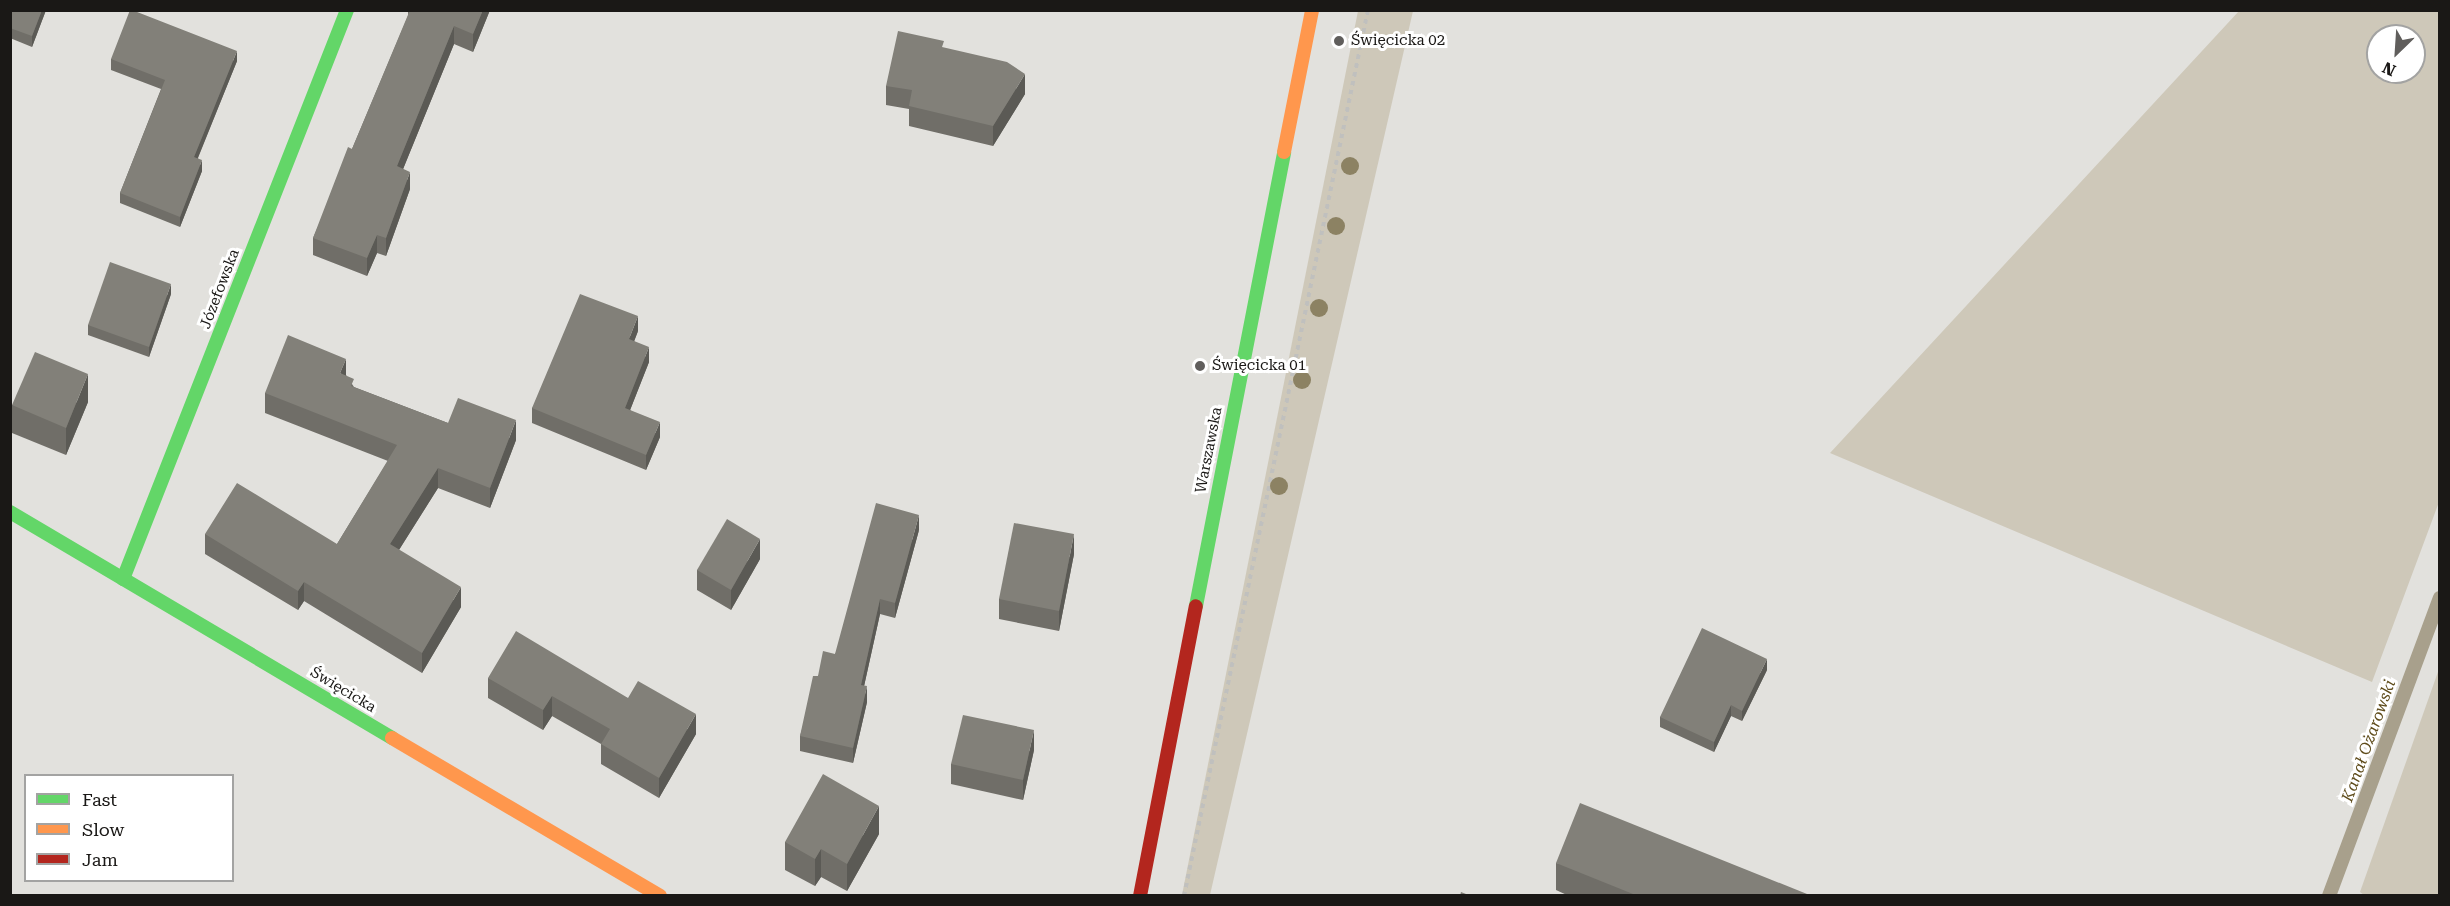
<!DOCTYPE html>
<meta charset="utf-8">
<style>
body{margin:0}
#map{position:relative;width:2450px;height:906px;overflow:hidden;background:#e2e1dd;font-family:"Roboto Serif",serif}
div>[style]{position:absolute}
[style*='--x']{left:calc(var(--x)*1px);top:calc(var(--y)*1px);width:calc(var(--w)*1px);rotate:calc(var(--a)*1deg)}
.green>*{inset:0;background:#cec8b9}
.stream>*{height:14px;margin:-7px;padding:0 7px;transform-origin:7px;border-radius:7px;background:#a8a08c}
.path>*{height:4px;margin-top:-2px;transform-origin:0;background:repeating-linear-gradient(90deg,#c0c0be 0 4.5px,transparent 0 9px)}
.fast>*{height:14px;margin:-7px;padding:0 7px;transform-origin:7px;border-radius:7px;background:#63d668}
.slow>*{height:14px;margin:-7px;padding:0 7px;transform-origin:7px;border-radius:7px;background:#ff974d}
.jam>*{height:14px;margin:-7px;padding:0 7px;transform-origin:7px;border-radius:7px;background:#b3261e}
.trees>*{width:18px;height:18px;margin:-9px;border-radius:50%;background:#8c8263}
.wall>*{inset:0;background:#706e68}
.shaded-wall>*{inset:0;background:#5b5a55}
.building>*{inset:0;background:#828079}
.dots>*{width:16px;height:16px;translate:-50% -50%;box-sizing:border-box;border:3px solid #fff;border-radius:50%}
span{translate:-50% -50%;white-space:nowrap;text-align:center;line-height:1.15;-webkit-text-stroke:6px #fff;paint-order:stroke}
.poi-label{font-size:15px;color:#1a1816}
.left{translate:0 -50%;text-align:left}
.street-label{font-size:15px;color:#1a1816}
.water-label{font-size:16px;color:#5f4c1b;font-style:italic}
.frame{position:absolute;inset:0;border:12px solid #1a1816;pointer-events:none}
.legend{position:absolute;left:24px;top:774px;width:210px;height:108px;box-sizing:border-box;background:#fff;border:2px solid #a3a3a2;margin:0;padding:8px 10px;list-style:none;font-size:18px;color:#1a1816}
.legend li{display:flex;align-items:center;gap:12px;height:30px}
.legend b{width:30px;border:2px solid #a3a3a2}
.north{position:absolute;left:2366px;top:24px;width:60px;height:60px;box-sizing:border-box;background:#fff;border:2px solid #a3a3a2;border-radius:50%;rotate:205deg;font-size:16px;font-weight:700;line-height:24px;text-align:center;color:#1a1816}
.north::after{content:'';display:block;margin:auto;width:21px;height:27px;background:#605e5c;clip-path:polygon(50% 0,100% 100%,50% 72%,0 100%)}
</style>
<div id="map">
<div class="green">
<div style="clip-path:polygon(1358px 11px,1413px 11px,1210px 895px,1182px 895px)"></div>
<div style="clip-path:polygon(evenodd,2239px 11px,2439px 11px,2439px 502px,2372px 682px,1830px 453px,2239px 11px,2378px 36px,2414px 36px,2414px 72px,2378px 72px,2378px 36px)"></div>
<div style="clip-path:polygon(2439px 669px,2439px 895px,2364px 895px,2360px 892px)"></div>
</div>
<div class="stream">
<div style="--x:2329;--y:896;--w:318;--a:-69.6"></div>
</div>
<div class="path">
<div style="--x:1184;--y:896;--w:905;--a:-78.27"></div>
</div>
<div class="fast">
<div style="--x:10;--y:512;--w:444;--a:30.6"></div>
<div style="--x:123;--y:579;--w:612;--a:-68.51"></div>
<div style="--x:1196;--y:606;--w:462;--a:-79"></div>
</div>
<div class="slow">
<div style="--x:1284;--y:152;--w:145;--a:-78.8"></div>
<div style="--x:392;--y:738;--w:311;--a:30.5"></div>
</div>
<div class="jam">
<div style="--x:1140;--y:896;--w:295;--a:-79.1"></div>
</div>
<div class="trees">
<div style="left:1350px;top:166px"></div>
<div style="left:1336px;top:226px"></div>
<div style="left:1319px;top:308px"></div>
<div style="left:1302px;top:380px"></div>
<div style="left:1279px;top:486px"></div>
</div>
<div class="wall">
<div style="clip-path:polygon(10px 10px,46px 10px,32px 47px,10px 38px)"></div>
<div style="clip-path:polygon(408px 10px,490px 10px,473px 52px,454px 44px,403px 169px,410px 189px,386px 256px,377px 253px,367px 276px,313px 255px,313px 238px,352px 149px,408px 16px)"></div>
<div style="clip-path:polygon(944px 48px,1025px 94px,993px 146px,909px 126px,909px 109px,886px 105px,886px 86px)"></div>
<div style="clip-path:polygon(111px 59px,237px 61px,198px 158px,202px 171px,180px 227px,120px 203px,120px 193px,161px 89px,111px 70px)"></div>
<div style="clip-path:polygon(171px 294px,149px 357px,88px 335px,88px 325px)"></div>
<div style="clip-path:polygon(638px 331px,634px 341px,649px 362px,630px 410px,660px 437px,646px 470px,532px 423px,532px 408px)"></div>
<div style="clip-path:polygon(346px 375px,354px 387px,448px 423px,516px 440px,490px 508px,438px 488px,399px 550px,461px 607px,422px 673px,304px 601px,298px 610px,205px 554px,205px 534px,337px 544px,388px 461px,265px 413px,265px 393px)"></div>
<div style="clip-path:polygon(88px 402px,66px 455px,12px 433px,12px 405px)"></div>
<div style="clip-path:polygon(919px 530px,895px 618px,880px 614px,864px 686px,867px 702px,853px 763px,800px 751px,800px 736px,818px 676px,835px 654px)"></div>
<div style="clip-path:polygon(1074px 554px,1059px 631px,999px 619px,999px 599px)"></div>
<div style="clip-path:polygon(760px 559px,731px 610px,697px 590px,697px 570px)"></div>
<div style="clip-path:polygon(1767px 670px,1742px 721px,1731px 716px,1714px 752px,1660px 727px,1660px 717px)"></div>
<div style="clip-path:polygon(488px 678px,628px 698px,696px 734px,659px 798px,601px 764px,601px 744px,552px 716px,543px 730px,488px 698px)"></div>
<div style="clip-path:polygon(1034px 750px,1023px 800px,951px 784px,951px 764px)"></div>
<div style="clip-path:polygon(879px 834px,847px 891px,821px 877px,815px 886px,785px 870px,785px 842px)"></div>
<div style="clip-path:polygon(1556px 863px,1812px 896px,1569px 896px,1556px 890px)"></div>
</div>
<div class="shaded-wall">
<div style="clip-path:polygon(42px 10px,46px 10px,32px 47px,32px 36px)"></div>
<div style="clip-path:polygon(483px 10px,490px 10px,473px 52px,473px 34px)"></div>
<div style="clip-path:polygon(454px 26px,454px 44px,397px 184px,397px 166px)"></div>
<div style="clip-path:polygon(237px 51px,237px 61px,194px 167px,194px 157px)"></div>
<div style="clip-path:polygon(1025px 74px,1025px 94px,993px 146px,993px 126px)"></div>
<div style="clip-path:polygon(202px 160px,202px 171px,180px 227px,180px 217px)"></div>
<div style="clip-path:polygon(410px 172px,410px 189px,386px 256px,386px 238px)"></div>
<div style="clip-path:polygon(377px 235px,377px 253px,367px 276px,367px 258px)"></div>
<div style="clip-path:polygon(171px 284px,171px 294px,149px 357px,149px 347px)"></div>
<div style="clip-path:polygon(638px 316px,638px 331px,629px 355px,629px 339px)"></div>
<div style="clip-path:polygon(649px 347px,649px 362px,625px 423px,625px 408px)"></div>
<div style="clip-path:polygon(346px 359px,346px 378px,340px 373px)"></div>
<div style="clip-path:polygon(88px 374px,88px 402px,66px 455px,66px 428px)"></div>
<div style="clip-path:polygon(516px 420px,516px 440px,490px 508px,490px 488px)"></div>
<div style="clip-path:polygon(660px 422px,660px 437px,646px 470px,646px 455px)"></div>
<div style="clip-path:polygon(438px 468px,438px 488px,390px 564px,390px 544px)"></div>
<div style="clip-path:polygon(919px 515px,919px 530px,895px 618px,895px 603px)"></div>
<div style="clip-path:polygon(1074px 534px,1074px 554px,1059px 631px,1059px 611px)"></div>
<div style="clip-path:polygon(760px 539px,760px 559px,731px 610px,731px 590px)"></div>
<div style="clip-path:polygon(304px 582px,304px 601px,298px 610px,298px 591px)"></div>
<div style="clip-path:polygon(461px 587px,461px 607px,422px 673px,422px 653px)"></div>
<div style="clip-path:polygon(880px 599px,880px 614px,861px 700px,861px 685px)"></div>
<div style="clip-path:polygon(1767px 659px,1767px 670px,1742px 721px,1742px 711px)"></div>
<div style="clip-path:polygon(867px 686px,867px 702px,853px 763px,853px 748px)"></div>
<div style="clip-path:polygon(552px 696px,552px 716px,543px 730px,543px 710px)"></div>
<div style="clip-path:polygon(1731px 705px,1731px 716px,1714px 752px,1714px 742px)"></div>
<div style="clip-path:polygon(696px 714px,696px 734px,659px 798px,659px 778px)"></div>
<div style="clip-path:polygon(1034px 730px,1034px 750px,1023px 800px,1023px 780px)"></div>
<div style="clip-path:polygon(879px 806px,879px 834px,847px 891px,847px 864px)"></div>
<div style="clip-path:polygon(821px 849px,821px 877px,815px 886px,815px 859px)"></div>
</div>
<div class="building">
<div style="clip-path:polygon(10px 10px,42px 10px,32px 36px,10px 28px)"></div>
<div style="clip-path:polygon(130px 10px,132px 10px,237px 51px,194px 157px,202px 160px,180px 217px,120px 193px,165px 80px,111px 59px)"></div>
<div style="clip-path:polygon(410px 10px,483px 10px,473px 34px,454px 26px,397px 166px,410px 172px,386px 238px,377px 235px,367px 258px,313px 238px,348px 147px,352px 149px)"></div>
<div style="clip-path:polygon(898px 31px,944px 41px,942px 47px,1007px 62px,1025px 74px,993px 126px,909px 106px,912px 90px,886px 86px)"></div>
<div style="clip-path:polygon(110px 262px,171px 284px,149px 347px,88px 325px)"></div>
<div style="clip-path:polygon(580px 294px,638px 316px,629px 339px,649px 347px,625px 408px,660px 422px,646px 455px,532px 408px)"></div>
<div style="clip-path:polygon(288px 335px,346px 359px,340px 373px,354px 379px,351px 386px,448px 423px,458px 398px,516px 420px,490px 488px,438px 468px,390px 544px,461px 587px,422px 653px,304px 582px,298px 591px,205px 534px,237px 483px,337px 544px,397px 445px,265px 393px)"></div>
<div style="clip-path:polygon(35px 352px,88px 374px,66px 428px,12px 405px)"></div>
<div style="clip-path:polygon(876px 503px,919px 515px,895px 603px,880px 599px,861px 685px,867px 686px,853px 748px,800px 736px,813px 676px,818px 676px,823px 651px,835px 654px)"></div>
<div style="clip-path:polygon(727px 519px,760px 539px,731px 590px,697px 570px)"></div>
<div style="clip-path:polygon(1014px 523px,1074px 534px,1059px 611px,999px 599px)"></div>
<div style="clip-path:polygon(1702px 628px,1767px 659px,1742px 711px,1731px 705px,1714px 742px,1660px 717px)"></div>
<div style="clip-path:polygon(516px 631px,628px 698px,638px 681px,696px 714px,659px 778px,601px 744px,610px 729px,552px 696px,543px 710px,488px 678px)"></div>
<div style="clip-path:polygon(963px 715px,1034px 730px,1023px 780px,951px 764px)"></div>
<div style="clip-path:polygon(823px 774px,879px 806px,847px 864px,821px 849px,815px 859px,785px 842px)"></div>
<div style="clip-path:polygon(1580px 803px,1812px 896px,1638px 896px,1556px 863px)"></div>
<div style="clip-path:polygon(1461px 892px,1471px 896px,1460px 896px)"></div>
</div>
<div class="dots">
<div style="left:1339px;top:41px;background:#605e5c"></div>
<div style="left:1200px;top:366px;background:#605e5c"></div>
</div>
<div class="poi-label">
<span class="left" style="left:1351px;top:41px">Święcicka 02</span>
<span class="left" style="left:1212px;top:366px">Święcicka 01</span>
</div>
<div class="street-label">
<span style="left:220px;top:289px;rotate:-69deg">Józefowska</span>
<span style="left:1209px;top:450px;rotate:-79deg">Warszawska</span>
<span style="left:343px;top:690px;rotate:31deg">Święcicka</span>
</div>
<div class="water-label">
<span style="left:2369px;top:741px;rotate:-70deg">Kanał Ożarowski</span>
</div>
<div class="frame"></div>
<ul class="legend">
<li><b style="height:8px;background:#63d668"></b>Fast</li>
<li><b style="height:8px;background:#ff974d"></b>Slow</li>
<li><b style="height:8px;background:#b3261e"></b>Jam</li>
</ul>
<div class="north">N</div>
</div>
